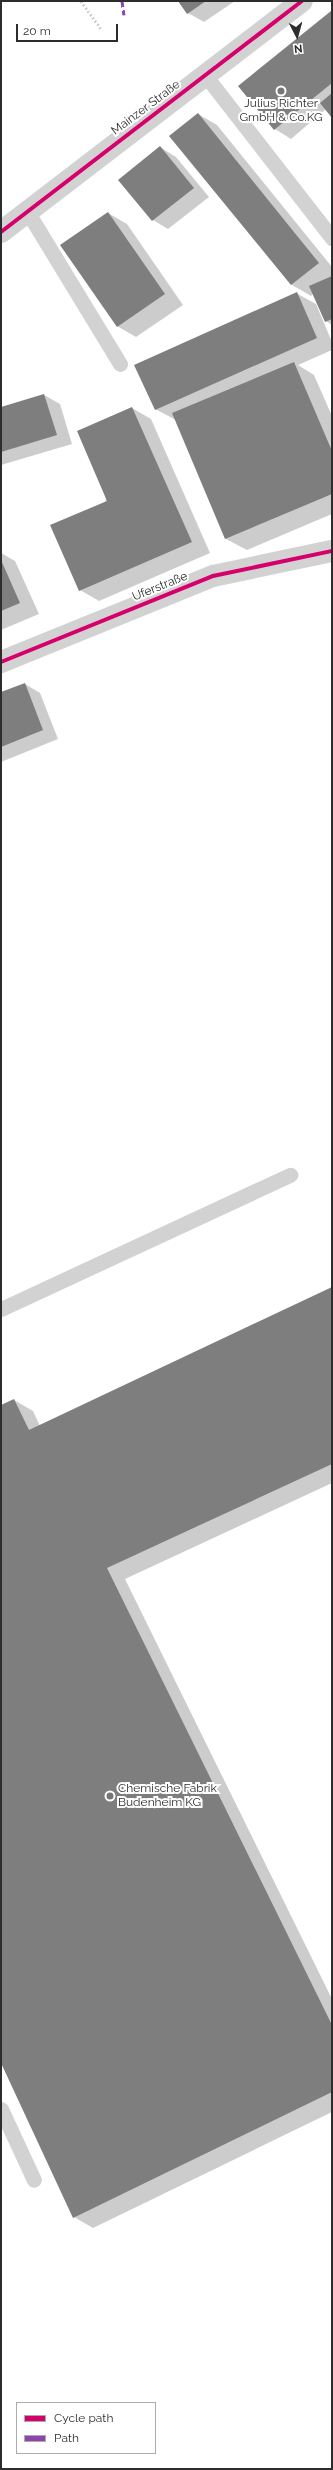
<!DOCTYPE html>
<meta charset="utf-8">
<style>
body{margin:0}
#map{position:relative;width:333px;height:2470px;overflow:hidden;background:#fff;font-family:Raleway,sans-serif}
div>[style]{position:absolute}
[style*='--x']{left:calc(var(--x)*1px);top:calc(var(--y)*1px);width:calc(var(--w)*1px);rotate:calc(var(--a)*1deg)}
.shadow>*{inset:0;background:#0003}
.building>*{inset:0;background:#7e7e7e}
.path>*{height:2.5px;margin-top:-1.25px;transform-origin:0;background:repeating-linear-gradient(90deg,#d2d2d2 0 2px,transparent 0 4px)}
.lane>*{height:15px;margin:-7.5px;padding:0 7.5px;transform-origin:7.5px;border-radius:7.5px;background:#d2d2d2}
.street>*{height:22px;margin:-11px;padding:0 11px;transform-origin:11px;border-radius:11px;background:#d2d2d2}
.quiet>*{height:3px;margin-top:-1.5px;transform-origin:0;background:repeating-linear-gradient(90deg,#8e44ad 0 6px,transparent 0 9px)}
.cycleway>*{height:4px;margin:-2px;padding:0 2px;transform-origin:2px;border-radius:2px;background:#d6006c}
.dots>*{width:11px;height:11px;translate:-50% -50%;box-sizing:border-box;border:2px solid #fff;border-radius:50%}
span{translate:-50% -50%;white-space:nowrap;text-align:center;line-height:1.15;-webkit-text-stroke:4px #fff;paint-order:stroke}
.poi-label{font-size:12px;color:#2d2d2d}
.left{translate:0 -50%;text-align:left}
.street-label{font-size:12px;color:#2d2d2d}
.frame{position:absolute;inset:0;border:2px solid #2d2d2d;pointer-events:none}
.legend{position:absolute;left:16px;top:2402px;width:140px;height:52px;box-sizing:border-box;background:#fff;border:1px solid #ababab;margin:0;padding:5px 7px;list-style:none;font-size:12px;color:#2d2d2d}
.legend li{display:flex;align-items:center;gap:8px;height:20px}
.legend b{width:20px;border:1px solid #ababab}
.north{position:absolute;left:277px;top:16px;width:40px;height:40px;-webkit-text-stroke:3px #fff;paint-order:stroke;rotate:174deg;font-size:11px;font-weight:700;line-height:16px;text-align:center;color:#2d2d2d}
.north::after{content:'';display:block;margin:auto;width:14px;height:18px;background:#2d2d2d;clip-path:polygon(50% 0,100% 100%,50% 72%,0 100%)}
.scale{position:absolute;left:16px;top:24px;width:102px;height:18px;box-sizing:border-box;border:2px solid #2d2d2d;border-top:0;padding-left:5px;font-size:12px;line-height:14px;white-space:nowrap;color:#2d2d2d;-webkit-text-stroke:3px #fff;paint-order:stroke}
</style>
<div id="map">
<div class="shadow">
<div style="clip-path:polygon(180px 1px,235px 1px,204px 22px,188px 13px)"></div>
<div style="clip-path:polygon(331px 12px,332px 116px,326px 109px,291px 139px,275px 129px,240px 86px)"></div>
<div style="clip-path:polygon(198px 114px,217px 125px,332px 267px,332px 325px,326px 321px,314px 293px,311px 296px,292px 285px,171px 136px)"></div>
<div style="clip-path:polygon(160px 147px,176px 157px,209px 197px,168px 229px,153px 220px)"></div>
<div style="clip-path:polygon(108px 213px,127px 224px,183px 305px,136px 337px,117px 326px)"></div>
<div style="clip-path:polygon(296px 293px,316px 304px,332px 342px,332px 350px,298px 365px,314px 375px,332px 416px,332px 514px,247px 550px,226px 539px,176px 420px,155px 409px)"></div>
<div style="clip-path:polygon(44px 395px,60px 404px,72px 444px,1px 465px,1px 408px)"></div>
<div style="clip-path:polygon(132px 408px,151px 419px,210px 553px,99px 601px,80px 590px)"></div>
<div style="clip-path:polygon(1px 553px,15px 561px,39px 614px,1px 630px)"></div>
<div style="clip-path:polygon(25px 684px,40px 693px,58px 739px,1px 762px,1px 693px)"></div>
<div style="clip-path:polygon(332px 1288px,332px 1483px,125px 1579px,332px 1999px,332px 2112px,93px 2228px,74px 2217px,1px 2060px,1px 1406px,14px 1400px,33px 1411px,40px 1426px)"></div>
</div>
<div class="building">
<div style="clip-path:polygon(178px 1px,206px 1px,187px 14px)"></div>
<div style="clip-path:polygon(331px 11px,332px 83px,274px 130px,238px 86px)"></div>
<div style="clip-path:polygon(332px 93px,332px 118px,320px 103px)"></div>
<div style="clip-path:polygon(198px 113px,319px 263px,291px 285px,169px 136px)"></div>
<div style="clip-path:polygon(160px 146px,194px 188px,152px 221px,118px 180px)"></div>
<div style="clip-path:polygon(108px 212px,165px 294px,117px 327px,60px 245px)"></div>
<div style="clip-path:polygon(332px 276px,332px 319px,325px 322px,309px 286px)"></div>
<div style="clip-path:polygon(297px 292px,317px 338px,155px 410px,134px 365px)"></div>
<div style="clip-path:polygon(294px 362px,332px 451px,332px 494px,225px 539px,172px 413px)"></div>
<div style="clip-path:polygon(44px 394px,57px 435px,1px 452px,1px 407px)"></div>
<div style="clip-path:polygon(132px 407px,192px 542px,79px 591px,50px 525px,107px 501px,77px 431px)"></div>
<div style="clip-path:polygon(1px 560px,20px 603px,1px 611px)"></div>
<div style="clip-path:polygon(25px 683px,43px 730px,1px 747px,1px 692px)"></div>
<div style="clip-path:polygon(332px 1287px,332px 1464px,107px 1568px,332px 2025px,332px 2092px,73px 2218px,1px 2063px,1px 1405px,14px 1399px,29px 1430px)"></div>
</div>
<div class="path">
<div style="--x:81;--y:1;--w:36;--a:54"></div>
</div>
<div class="lane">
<div style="--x:205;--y:75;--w:207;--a:52.1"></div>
<div style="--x:27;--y:211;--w:179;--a:58.7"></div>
<div style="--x:1;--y:1309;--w:319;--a:-24.9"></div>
<div style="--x:1;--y:2109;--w:78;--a:65.1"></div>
</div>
<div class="street">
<div style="--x:1;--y:232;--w:379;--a:-37.5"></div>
<div style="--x:1;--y:662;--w:229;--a:-22.1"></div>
<div style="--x:213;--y:576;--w:122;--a:-11.9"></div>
</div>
<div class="quiet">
<div style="--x:122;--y:1;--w:14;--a:82"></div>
</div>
<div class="cycleway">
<div style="--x:1;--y:232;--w:379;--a:-37.5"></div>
<div style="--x:1;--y:662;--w:229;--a:-22.1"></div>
<div style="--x:213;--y:576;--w:122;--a:-11.9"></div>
</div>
<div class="dots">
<div style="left:281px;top:91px;background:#767676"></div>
<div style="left:110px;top:1796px;background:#767676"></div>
</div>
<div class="poi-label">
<span style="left:281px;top:111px">Julius Richter<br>GmbH &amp; Co.KG</span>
<span class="left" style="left:118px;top:1796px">Chemische Fabrik<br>Budenheim KG</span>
</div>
<div class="street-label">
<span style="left:146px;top:108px;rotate:-37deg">Mainzer Straße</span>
<span style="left:160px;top:587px;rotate:-22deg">Uferstraße</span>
</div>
<div class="frame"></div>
<ul class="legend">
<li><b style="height:5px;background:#d6006c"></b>Cycle path</li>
<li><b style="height:5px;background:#8e44ad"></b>Path</li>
</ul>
<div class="north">N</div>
<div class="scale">20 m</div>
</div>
